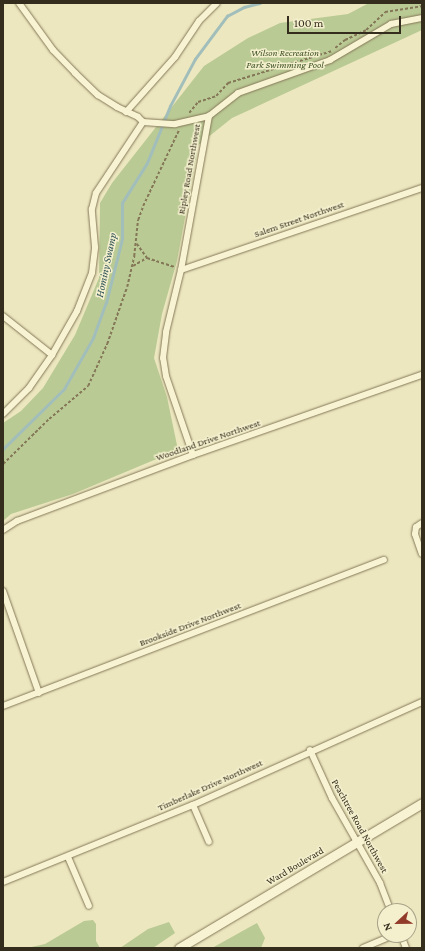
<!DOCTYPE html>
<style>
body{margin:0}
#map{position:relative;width:425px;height:951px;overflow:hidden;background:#ece7bf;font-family:"Crimson Pro",serif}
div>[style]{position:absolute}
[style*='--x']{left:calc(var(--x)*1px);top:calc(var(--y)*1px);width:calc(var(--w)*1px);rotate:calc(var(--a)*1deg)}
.green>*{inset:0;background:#baca94}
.stream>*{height:2.5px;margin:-1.25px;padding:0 1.25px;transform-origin:1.25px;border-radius:1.25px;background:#a2bebb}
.path>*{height:1.5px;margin-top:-0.75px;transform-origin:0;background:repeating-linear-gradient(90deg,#847758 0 3px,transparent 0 5px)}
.roads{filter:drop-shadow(0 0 1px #847758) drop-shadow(0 0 1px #847758)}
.street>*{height:6px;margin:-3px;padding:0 3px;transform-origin:3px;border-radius:3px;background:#f8f3d2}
.secondary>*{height:9px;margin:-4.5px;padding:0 4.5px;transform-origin:4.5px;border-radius:4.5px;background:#f8f3d2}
span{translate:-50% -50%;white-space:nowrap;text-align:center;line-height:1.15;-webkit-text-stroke:3px #f4f0ce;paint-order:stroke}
.park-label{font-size:10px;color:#3d5023;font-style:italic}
.street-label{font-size:10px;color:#342c1c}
.water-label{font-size:11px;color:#2c4f54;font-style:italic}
.frame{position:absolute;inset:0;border:4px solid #342c1c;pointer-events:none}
.north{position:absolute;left:377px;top:903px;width:40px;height:40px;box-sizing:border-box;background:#f4f0ce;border:1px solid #a7a287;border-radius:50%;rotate:248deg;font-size:11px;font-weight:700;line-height:16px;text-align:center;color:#342c1c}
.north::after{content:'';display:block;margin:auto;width:14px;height:18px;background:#923b2a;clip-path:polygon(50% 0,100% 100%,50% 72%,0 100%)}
.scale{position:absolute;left:287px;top:16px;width:114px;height:18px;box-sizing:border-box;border:2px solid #342c1c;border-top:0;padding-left:5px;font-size:12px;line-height:14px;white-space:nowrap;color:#342c1c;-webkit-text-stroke:3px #f4f0ce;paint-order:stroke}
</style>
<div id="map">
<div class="green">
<div style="clip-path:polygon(369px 3px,422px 3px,422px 30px,232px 118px,192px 150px,197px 153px,177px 261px,162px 314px,154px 358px,167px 397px,178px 450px,73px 494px,11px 514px,3px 521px,3px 423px,21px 411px,43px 388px,75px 335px,99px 278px,100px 203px,112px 183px,204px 66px,248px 38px,280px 23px,348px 14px)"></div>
<div style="clip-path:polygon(93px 920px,96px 924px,96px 941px,100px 948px,27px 948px,45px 944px,84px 921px)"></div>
<div style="clip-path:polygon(169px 922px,175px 933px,153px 948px,120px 948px,148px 929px)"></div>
<div style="clip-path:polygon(257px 923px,265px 938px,261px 948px,212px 948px)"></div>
</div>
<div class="stream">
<div style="--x:3;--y:449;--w:86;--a:-44.5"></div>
<div style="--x:64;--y:389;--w:59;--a:-60.4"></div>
<div style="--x:93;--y:338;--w:37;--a:-70"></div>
<div style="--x:106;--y:303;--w:66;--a:-76"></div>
<div style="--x:122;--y:239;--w:36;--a:-90"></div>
<div style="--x:122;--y:203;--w:47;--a:-58"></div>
<div style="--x:147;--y:163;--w:61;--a:-68"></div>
<div style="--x:170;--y:106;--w:53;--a:-62"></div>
<div style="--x:195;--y:59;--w:54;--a:-53.3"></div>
<div style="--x:227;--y:16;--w:19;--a:-28"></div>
<div style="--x:244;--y:7;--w:16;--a:-14"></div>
</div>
<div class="path">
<div style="--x:335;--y:48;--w:13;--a:-39"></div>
<div style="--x:345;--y:40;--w:23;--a:-25"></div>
<div style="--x:366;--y:30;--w:26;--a:-43"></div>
<div style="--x:385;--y:12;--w:37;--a:-9"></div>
<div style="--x:189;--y:113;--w:14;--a:-51"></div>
<div style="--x:198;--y:102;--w:19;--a:-18"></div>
<div style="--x:216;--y:96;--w:18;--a:-47"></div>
<div style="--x:228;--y:83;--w:109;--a:-17.1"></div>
<div style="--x:137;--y:244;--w:17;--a:54"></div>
<div style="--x:147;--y:258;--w:29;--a:18"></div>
<div style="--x:133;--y:266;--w:16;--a:-30"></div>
<div style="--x:3;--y:464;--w:64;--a:-44.4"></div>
<div style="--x:49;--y:419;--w:51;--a:-40.2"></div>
<div style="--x:88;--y:386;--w:46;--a:-65.7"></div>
<div style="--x:107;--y:344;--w:60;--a:-70.7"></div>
<div style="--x:127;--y:287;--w:32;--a:-77"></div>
<div style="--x:134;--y:256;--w:36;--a:-84"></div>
<div style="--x:138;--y:220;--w:15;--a:-70"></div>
<div style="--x:143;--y:206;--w:84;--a:-64.7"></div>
</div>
<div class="roads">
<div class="street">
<div style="--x:19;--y:3;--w:58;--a:54.1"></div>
<div style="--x:53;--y:50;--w:32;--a:46"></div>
<div style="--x:75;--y:73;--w:32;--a:44"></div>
<div style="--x:98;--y:95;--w:22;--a:32"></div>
<div style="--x:117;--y:107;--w:23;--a:25"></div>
<div style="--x:138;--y:117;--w:7;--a:45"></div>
<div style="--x:143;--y:122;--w:32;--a:4"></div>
<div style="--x:175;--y:124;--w:35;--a:-13"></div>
<div style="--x:126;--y:112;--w:74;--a:-48.3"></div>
<div style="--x:175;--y:57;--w:43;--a:-56.3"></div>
<div style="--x:199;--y:21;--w:25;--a:-45"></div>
<div style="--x:181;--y:270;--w:255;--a:-18.8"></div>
<div style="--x:3;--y:316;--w:63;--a:38.5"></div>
<div style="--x:3;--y:414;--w:37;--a:-45"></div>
<div style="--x:29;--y:388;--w:40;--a:-55.1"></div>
<div style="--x:52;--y:355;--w:51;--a:-60.4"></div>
<div style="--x:77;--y:311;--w:41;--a:-68.5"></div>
<div style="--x:92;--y:273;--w:26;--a:-83"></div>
<div style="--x:95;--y:247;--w:38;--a:-95"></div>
<div style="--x:92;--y:209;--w:16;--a:-76"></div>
<div style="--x:96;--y:193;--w:85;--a:-56.5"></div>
<div style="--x:193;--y:455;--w:83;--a:-108.9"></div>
<div style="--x:166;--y:376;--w:18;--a:-99"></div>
<div style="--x:163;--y:358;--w:26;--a:-83"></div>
<div style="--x:166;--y:332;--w:64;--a:-76.4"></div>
<div style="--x:181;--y:270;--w:157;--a:-79.7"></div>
<div style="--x:209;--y:116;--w:37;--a:-38"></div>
<div style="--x:238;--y:93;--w:98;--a:-19.7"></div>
<div style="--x:330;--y:60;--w:71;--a:-30.5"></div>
<div style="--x:391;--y:24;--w:32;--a:-11"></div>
<div style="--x:422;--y:523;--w:7;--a:146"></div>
<div style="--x:416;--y:527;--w:7;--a:98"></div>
<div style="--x:415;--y:534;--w:21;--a:71"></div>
<div style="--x:3;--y:530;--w:17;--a:-33"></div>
<div style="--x:17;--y:521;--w:188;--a:-20.6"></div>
<div style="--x:193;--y:455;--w:243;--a:-19.3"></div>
<div style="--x:3;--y:591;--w:108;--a:70.6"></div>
<div style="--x:3;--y:706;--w:408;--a:-21"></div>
<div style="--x:310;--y:750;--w:53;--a:65.4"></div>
<div style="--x:332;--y:798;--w:98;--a:60.5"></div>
<div style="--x:380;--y:883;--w:30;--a:69"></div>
<div style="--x:193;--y:805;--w:40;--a:66.6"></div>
<div style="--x:68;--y:857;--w:53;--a:66.8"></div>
<div style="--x:3;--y:882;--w:205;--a:-22.1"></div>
<div style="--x:193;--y:805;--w:251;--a:-24.2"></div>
<div style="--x:401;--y:935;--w:14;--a:69"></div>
<div style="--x:363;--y:948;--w:34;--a:-23"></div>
</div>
<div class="secondary">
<div style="--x:179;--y:948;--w:283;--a:-30.8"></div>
</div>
</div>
<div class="park-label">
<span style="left:285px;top:58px">Wilson Recreation<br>Park Swimming Pool</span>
</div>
<div class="street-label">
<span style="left:189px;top:169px;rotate:-80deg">Ripley Road Northwest</span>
<span style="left:299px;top:219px;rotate:-19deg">Salem Street Northwest</span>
<span style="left:208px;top:440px;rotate:-19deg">Woodland Drive Northwest</span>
<span style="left:190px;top:624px;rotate:-21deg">Brookside Drive Northwest</span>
<span style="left:210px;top:785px;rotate:-24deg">Timberlake Drive Northwest</span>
<span style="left:360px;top:826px;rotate:61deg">Peachtree Road Northwest</span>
<span style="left:295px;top:866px;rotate:-31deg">Ward Boulevard</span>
</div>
<div class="water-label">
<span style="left:106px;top:265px;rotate:-78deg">Hominy Swamp</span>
</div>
<div class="frame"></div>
<div class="north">N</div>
<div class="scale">100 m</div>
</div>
